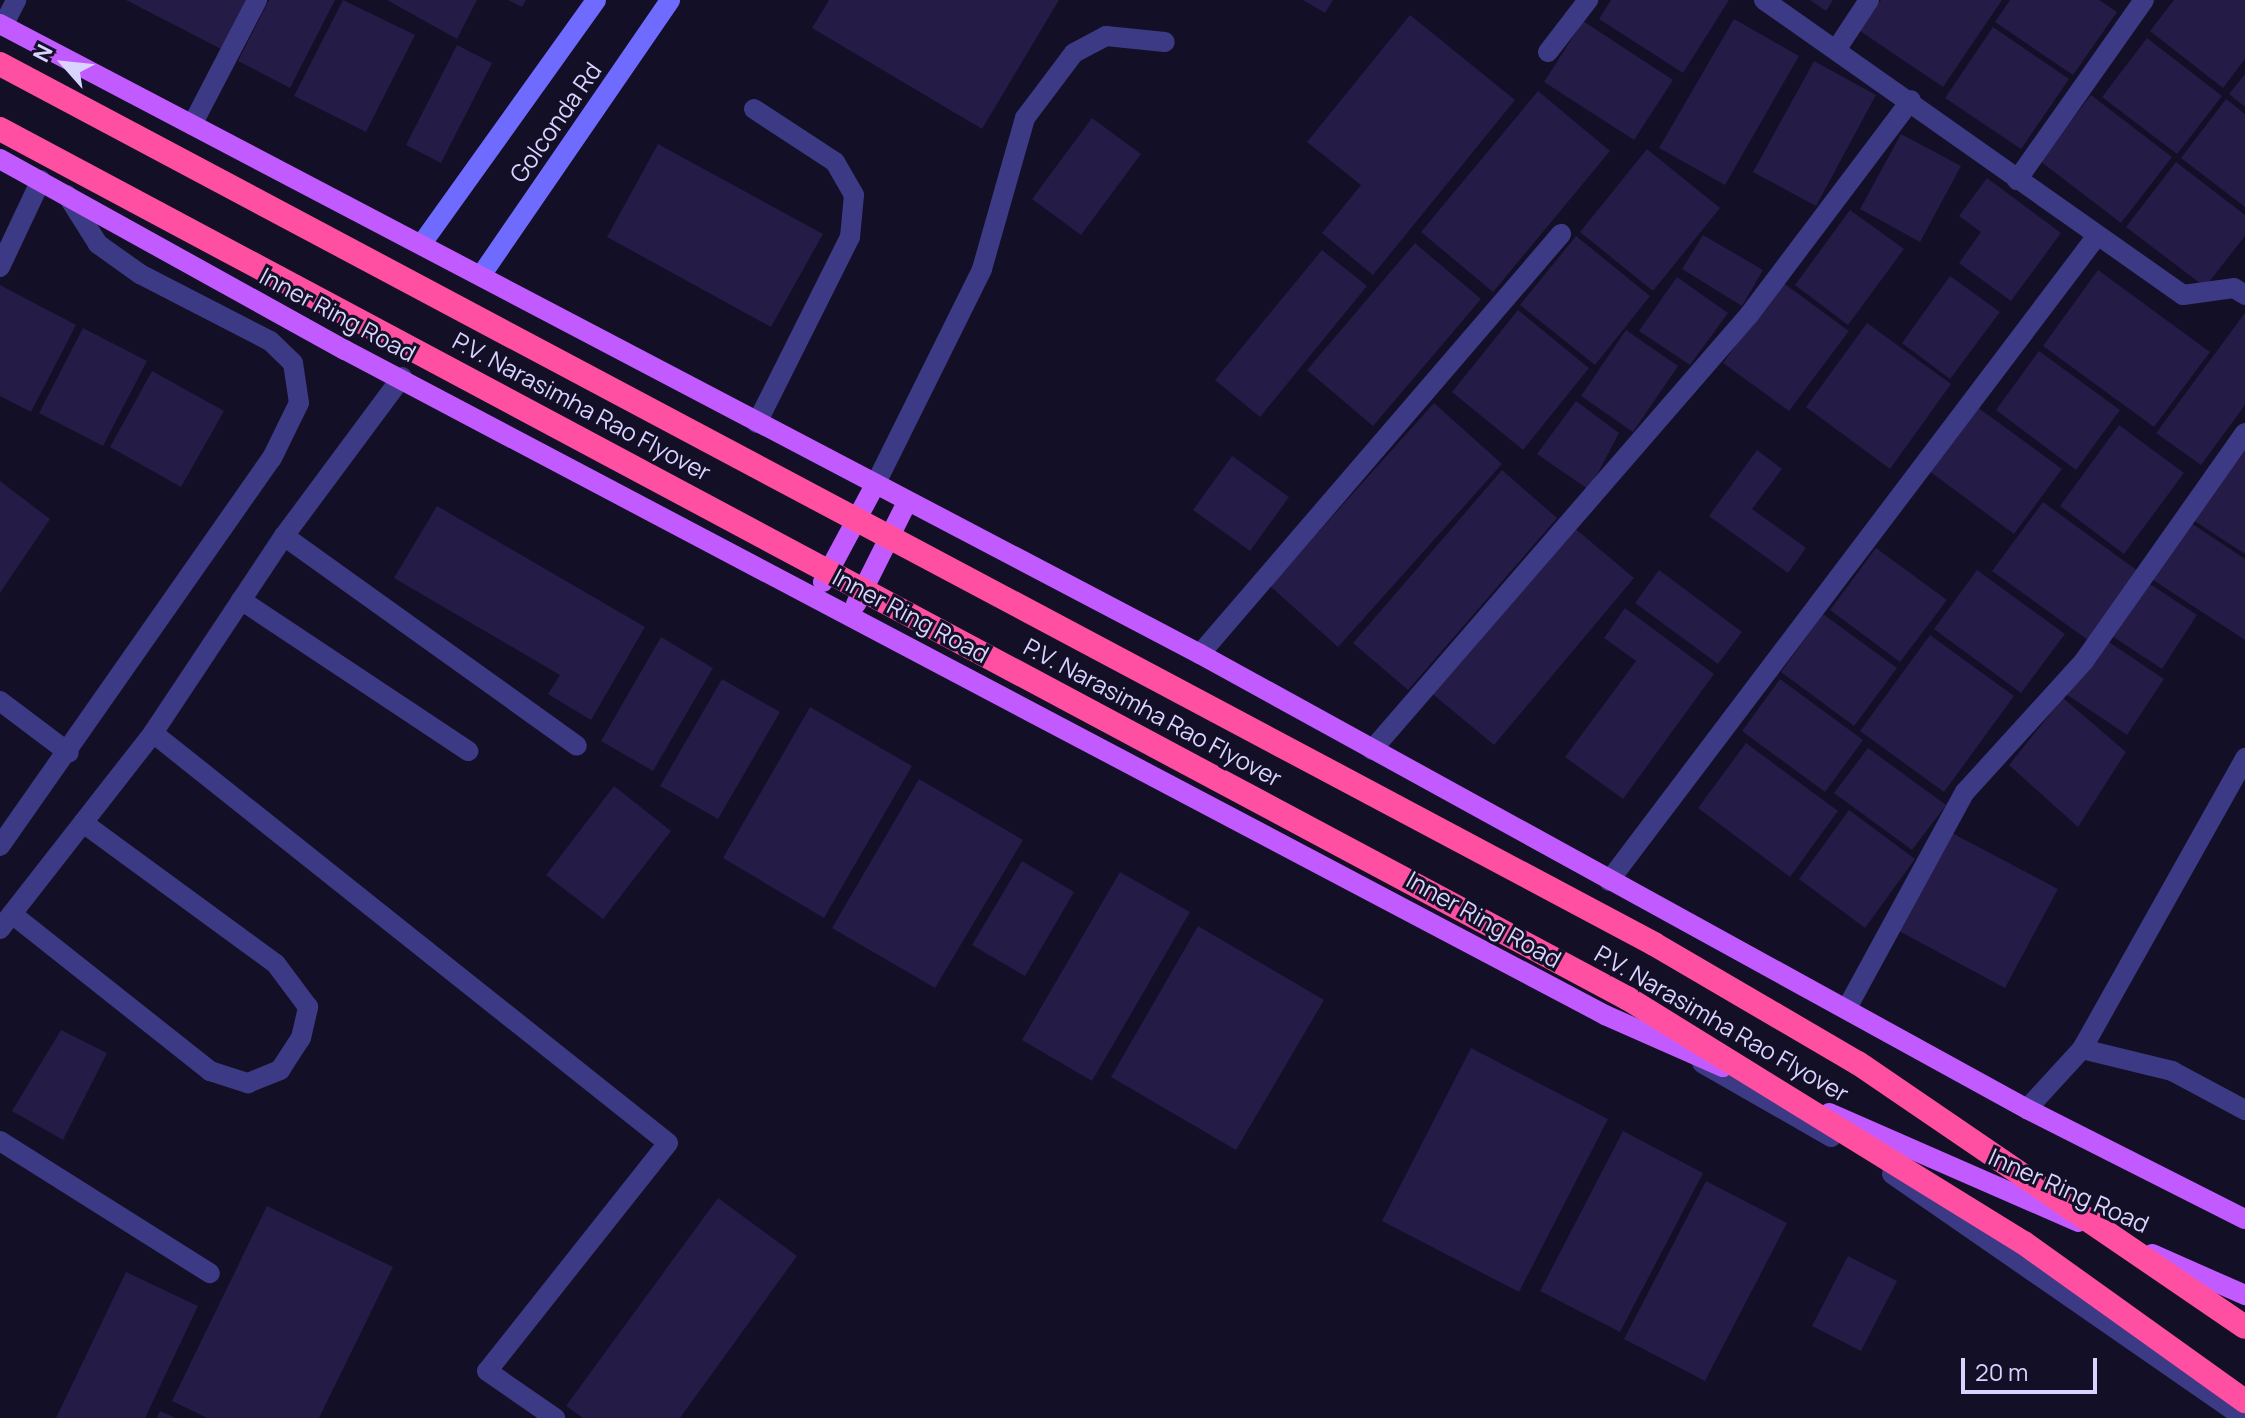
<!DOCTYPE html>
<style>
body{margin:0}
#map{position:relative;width:2245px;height:1418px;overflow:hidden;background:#130f26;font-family:Manrope,sans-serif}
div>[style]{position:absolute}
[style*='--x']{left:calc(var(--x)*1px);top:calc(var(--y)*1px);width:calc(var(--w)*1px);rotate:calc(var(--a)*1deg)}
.building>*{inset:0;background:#241b47}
.service>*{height:20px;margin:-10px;padding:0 10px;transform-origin:10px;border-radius:10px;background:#3d3a85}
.minor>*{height:20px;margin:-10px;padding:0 10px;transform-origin:10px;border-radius:10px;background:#3d3a85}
.tertiary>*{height:20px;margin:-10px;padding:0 10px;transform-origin:10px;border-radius:10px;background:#3d3a85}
.secondary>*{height:20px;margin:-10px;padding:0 10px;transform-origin:10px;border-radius:10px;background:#6f6bff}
.primary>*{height:20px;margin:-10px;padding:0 10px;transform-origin:10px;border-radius:10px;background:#c25bff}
.motorway-bridge>*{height:24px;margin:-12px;padding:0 12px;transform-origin:12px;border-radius:12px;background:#ff4fa3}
span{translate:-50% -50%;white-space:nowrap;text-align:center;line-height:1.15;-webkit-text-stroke:6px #130f26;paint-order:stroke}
.street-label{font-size:24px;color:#d9d4ff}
.north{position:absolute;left:24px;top:24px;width:80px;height:80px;-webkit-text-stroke:6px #130f26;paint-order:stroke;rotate:297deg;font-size:22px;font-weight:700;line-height:32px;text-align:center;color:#d9d4ff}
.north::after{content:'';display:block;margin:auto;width:28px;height:36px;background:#d9d4ff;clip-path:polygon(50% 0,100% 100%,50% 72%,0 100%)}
.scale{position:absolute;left:1961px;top:1358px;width:136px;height:36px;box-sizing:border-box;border:4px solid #d9d4ff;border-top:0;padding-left:10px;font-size:24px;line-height:28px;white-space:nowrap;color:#d9d4ff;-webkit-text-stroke:6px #130f26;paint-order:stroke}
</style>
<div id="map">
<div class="building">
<div style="clip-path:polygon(126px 0,246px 0,221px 49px)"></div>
<div style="clip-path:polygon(269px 0,335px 0,290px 88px,238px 61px)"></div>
<div style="clip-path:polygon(343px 0,415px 35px,366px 132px,294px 96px)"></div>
<div style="clip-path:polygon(387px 0,477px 0,457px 39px)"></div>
<div style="clip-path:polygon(508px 0,526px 0,522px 7px)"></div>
<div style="clip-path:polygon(829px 0,1059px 0,982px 129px,812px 28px)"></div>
<div style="clip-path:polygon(1303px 0,1333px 0,1325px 13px)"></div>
<div style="clip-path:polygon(1611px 0,1729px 0,1683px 73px,1599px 19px)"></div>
<div style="clip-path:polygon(1810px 0,1833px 0,1826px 11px)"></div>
<div style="clip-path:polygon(1881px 0,2002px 0,1943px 87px,1860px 31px)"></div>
<div style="clip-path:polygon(2010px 0,2099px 0,2117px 12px,2073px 75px,1995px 22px)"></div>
<div style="clip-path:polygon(2174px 0,2245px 0,2245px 59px,2223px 88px,2150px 31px)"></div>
<div style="clip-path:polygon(1410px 15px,1515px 100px,1373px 275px,1322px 233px,1361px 185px,1307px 142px)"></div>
<div style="clip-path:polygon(1734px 19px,1799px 56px,1725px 185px,1659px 148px)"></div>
<div style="clip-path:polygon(1583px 21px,1673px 80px,1634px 140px,1544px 82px)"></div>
<div style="clip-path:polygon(1993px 27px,2069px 79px,2021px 149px,1945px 98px)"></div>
<div style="clip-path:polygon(2147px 38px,2222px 96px,2177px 154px,2102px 97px)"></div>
<div style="clip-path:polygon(457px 45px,492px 63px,441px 163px,406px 145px)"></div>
<div style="clip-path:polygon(1814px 61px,1876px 95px,1816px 206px,1753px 172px)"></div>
<div style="clip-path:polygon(2245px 74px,2245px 107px,2229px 94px)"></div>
<div style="clip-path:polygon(1538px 91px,1610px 151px,1493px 292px,1421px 232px)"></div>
<div style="clip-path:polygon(2091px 95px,2172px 157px,2121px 223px,2040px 161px)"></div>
<div style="clip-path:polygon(2226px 99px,2245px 114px,2245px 207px,2181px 158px)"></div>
<div style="clip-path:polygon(1092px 118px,1141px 154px,1081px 235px,1032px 199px)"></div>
<div style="clip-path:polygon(1901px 134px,1961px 166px,1920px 242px,1860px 209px)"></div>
<div style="clip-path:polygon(658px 144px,823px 234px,771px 327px,607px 237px)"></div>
<div style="clip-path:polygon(1647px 149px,1720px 208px,1653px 291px,1580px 232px)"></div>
<div style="clip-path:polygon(2176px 162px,2245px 215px,2245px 236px,2205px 287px,2126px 227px)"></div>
<div style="clip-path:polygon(1987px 178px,2061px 233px,2011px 301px,1959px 263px,1981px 232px,1959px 216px)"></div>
<div style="clip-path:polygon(1850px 210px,1904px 249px,1848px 325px,1795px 285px)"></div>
<div style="clip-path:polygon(1703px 235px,1763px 270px,1742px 306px,1682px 269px)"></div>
<div style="clip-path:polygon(1576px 236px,1650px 296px,1595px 365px,1520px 305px)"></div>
<div style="clip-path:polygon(1415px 243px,1481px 299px,1373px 426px,1307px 370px)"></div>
<div style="clip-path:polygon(1322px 250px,1367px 286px,1260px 417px,1215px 380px)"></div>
<div style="clip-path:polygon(2098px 270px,2210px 352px,2154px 427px,2043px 346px)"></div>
<div style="clip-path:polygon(1950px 276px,2000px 312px,1950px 379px,1902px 343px)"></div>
<div style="clip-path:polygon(1677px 277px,1728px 313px,1690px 365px,1639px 331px)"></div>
<div style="clip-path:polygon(1782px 282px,1849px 331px,1789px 411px,1723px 363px)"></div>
<div style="clip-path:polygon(0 285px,76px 325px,31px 412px,0 396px)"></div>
<div style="clip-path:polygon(1518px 310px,1589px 368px,1523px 450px,1452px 392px)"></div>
<div style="clip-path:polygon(2245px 313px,2245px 405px,2201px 465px,2156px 433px)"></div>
<div style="clip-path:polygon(1867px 323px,1951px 384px,1890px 469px,1806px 407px)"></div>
<div style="clip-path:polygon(83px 328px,147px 361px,103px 446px,39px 413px)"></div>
<div style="clip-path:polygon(1626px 330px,1678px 366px,1633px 432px,1581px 396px)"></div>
<div style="clip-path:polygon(2039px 351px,2120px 410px,2076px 470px,1996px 410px)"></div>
<div style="clip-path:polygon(152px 371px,224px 411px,181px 487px,110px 447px)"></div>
<div style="clip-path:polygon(1576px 401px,1619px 433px,1589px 490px,1537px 454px)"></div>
<div style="clip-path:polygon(1434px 403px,1502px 464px,1338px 647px,1270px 586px)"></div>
<div style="clip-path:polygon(1973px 404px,2062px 469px,2014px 534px,1925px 468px)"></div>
<div style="clip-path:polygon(2119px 425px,2184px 473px,2124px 554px,2060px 506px)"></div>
<div style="clip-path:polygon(2245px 441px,2245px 554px,2193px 520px)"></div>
<div style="clip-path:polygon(1757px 450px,1782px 469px,1752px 509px,1806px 548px,1788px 573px,1709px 516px)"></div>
<div style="clip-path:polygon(1232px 456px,1289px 497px,1250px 551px,1193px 510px)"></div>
<div style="clip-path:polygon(1502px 470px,1557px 518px,1408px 690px,1353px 643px)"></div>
<div style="clip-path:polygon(0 481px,50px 519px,0 593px)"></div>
<div style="clip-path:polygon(2043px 502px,2142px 574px,2092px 643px,1992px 571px)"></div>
<div style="clip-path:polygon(437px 506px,645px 627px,591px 720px,548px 694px,560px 675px,394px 578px)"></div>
<div style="clip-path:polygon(2188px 521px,2245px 559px,2245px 640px,2150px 578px)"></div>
<div style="clip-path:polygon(1571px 525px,1634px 578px,1494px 745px,1429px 691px)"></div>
<div style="clip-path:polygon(1876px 548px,1947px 600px,1900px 662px,1830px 610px)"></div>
<div style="clip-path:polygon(1659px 570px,1742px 632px,1718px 664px,1635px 603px)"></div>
<div style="clip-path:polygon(1977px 570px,2065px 634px,2021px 693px,1934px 629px)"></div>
<div style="clip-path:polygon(2144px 580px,2197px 615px,2162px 669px,2109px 634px)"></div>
<div style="clip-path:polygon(1625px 608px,1714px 674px,1623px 799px,1565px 757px,1636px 661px,1604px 638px)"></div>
<div style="clip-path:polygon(1823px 614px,1897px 668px,1854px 726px,1781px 672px)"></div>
<div style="clip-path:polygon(1930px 635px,2014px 696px,1944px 792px,1860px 731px)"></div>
<div style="clip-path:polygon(661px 637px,713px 668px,653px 771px,601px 741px)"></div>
<div style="clip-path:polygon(2103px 638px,2164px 679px,2127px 735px,2066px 694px)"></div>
<div style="clip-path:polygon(722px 679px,780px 712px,718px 819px,660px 786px)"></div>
<div style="clip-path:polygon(1780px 679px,1863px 740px,1825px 792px,1742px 731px)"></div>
<div style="clip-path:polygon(2063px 698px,2126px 752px,2078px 827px,2009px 765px)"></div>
<div style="clip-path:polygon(810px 707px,912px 766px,824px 918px,723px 858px)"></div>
<div style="clip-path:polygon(1746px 743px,1838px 811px,1790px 877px,1698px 808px)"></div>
<div style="clip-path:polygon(1868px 748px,1946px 805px,1912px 850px,1834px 793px)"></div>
<div style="clip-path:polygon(919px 779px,1023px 840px,935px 988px,832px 928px)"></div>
<div style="clip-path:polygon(614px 786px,671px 831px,603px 919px,546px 875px)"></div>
<div style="clip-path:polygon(1849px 810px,1915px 859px,1865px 928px,1799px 879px)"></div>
<div style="clip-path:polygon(1950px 832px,2058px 889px,2005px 988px,1897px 930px)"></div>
<div style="clip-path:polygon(1022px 861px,1074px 892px,1025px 976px,972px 945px)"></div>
<div style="clip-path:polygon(1120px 872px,1190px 912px,1092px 1081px,1022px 1040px)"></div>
<div style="clip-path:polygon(1198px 926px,1324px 1000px,1236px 1150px,1111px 1077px)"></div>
<div style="clip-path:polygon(61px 1030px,107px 1053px,63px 1140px,12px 1111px)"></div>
<div style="clip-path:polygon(1471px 1048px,1608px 1119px,1519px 1292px,1382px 1221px)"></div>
<div style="clip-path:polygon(1623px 1131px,1703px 1173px,1620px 1332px,1540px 1291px)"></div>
<div style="clip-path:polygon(1706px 1181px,1787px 1223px,1705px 1381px,1624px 1339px)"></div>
<div style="clip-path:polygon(718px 1198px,797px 1256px,680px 1418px,583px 1418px,566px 1406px)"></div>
<div style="clip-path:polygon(267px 1206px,393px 1267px,319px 1418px,207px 1418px,172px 1401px)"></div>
<div style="clip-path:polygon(1848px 1256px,1897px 1281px,1861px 1351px,1812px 1326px)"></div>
<div style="clip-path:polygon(126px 1272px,198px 1306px,145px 1418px,56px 1418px)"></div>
<div style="clip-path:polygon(160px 1411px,176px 1418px,157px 1418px)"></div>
</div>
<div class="service">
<div style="--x:754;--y:109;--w:97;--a:33.2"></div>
<div style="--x:835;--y:162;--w:38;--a:60"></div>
<div style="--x:854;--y:195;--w:42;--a:95.4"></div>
<div style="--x:850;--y:237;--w:208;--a:116.6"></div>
<div style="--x:874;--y:487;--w:243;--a:-63.6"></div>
<div style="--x:982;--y:269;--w:157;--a:-74.1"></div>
<div style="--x:1025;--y:118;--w:81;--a:-53"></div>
<div style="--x:1074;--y:53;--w:36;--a:-28"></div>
<div style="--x:1106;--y:36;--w:59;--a:5.8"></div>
<div style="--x:241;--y:600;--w:273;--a:33.6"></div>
<div style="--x:0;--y:701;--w:86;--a:37"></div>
<div style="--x:153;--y:733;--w:658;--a:38.52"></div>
<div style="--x:668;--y:1143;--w:291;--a:128.4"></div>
<div style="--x:487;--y:1371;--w:83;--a:34.7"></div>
<div style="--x:12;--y:914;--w:253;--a:38.4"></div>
<div style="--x:210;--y:1071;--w:40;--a:18"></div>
<div style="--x:248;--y:1083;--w:35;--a:-22"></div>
<div style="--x:280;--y:1070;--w:38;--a:-57"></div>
<div style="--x:301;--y:1038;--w:32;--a:-77"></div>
<div style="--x:308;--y:1007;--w:54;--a:-126.7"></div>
<div style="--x:276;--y:964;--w:239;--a:-143.8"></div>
<div style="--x:0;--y:1141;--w:248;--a:32.2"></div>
</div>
<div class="minor">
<div style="--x:1764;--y:0;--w:512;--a:35.15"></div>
<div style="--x:2183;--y:295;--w:51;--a:-7.8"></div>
<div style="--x:2234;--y:288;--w:13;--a:32"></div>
<div style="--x:3;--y:26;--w:29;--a:-63"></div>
<div style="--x:1836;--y:50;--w:60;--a:-56.6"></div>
<div style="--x:1548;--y:52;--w:66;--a:-52.4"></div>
<div style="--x:192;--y:125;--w:141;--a:-62.5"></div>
<div style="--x:2017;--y:180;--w:220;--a:-54.8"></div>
<div style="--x:0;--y:267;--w:96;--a:-64.8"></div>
<div style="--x:284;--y:536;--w:360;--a:35.6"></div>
<div style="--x:1200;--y:654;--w:554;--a:-49.32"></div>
<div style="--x:1372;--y:750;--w:576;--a:-49.09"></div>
<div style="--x:1749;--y:315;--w:269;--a:-53"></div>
<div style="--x:1609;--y:881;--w:807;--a:-52.9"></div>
<div style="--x:1847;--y:1008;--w:246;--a:-61.4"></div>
<div style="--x:1965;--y:792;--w:177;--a:-47.7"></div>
<div style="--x:2084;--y:661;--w:279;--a:-54.8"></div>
<div style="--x:2082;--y:1049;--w:93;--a:13.7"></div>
<div style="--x:2172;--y:1071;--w:83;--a:28.1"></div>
<div style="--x:1702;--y:1063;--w:149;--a:29.8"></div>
<div style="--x:2027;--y:1109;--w:81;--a:-47.5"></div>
<div style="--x:2082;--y:1049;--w:334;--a:-60.7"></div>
<div style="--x:1892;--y:1174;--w:429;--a:34.7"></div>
</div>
<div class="tertiary">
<div style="--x:0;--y:846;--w:474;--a:-55"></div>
<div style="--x:272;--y:458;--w:61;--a:-63.9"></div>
<div style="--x:299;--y:403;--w:40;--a:-98.5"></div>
<div style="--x:293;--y:363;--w:32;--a:-136"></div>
<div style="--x:270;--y:341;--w:146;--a:-152.7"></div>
<div style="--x:140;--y:274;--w:52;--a:-144.5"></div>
<div style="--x:98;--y:244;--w:58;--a:-122.3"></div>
<div style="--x:0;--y:929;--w:249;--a:-52"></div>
<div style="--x:153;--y:733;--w:237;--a:-56.4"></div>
<div style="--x:284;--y:536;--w:198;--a:-53.4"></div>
</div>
<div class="secondary">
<div style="--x:423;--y:242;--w:297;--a:-54.4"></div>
<div style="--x:482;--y:274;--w:332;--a:-55.5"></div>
</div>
<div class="primary">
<div style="--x:0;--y:24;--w:1355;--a:27.7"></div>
<div style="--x:1200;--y:654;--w:944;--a:28.82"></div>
<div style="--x:2027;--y:1109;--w:244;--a:26.8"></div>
<div style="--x:0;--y:159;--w:394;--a:29"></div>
<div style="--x:345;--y:350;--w:1425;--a:27.82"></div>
<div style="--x:1605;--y:1015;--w:129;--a:23.8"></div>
<div style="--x:823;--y:582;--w:108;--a:-61.8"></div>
<div style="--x:856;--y:604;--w:112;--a:-63.4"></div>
<div style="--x:1829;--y:1113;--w:272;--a:23.6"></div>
<div style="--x:2152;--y:1254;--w:102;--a:23.8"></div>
</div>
<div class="motorway-bridge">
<div style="--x:0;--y:64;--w:1874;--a:28.01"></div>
<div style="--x:1654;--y:944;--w:236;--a:30.3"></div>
<div style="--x:1858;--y:1063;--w:468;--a:34.3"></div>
<div style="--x:0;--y:129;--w:1845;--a:28.11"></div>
<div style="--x:1627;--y:998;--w:467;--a:31.7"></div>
<div style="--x:2024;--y:1243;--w:272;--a:35.6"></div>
</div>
<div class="street-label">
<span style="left:555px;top:122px;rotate:-55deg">Golconda Rd</span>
<span style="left:338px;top:314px;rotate:28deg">Inner Ring Road</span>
<span style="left:582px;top:406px;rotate:28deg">P.V. Narasimha Rao Flyover</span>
<span style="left:911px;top:615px;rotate:28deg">Inner Ring Road</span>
<span style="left:1153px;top:712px;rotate:28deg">P.V. Narasimha Rao Flyover</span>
<span style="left:1484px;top:919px;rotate:29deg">Inner Ring Road</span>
<span style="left:1722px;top:1023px;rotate:30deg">P.V. Narasimha Rao Flyover</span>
<span style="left:2069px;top:1190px;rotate:24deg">Inner Ring Road</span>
</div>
<div class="north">N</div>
<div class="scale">20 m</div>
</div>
